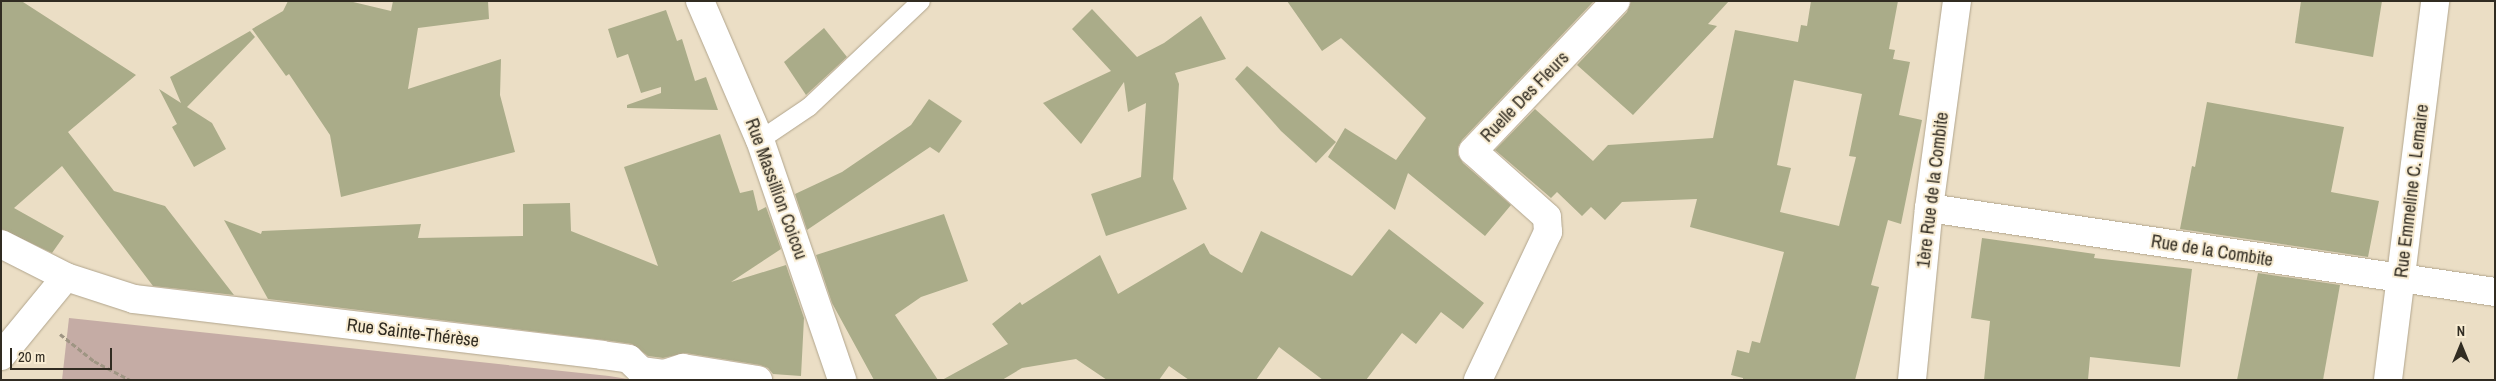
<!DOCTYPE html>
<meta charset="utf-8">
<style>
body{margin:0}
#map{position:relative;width:2496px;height:381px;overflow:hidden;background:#ebdec5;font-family:"Archivo Narrow",sans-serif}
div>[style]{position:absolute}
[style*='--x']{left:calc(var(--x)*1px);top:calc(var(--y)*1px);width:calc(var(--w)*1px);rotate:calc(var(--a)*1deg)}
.green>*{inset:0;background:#c5aca5}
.building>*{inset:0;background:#aaac89}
.path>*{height:3px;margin-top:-1.5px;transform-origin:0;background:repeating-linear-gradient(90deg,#9f9583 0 5px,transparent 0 7.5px)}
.roads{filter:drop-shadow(0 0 1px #b1a58d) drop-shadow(0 0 1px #b1a58d)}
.lane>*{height:18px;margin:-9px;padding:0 9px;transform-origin:9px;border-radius:9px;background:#fff}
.street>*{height:28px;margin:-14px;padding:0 14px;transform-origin:14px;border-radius:14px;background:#fff}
span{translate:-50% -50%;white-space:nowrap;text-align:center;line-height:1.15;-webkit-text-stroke:4px #f8ecd2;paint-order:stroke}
.street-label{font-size:18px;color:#312c22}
.frame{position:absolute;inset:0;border:2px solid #312c22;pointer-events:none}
.north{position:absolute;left:2436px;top:321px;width:50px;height:50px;-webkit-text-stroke:4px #f8ecd2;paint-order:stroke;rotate:0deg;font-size:14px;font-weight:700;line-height:20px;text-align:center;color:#312c22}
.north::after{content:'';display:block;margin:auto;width:18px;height:22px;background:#312c22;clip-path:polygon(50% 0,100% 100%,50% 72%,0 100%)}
.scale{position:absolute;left:10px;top:348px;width:102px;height:22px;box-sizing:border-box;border:2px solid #312c22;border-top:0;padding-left:6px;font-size:15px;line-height:18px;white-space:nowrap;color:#312c22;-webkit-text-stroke:4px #f8ecd2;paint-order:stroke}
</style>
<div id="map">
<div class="green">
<div style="clip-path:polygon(69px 318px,609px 376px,634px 380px,62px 380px)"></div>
</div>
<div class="building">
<div style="clip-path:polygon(1px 1px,23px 2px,136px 75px,68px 132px,114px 191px,165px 206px,234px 295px,153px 286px,62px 166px,14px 208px,64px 236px,52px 253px,1px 229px)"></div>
<div style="clip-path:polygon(288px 1px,349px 1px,391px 11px,393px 1px,488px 1px,489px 19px,418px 28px,408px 89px,501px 59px,500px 95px,515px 152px,341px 197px,330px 135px,289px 74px,286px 76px,252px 29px,283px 11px)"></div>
<div style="clip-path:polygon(1287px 1px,1594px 1px,1462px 140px,1458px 147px,1458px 155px,1463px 163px,1511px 205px,1485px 236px,1408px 173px,1395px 210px,1328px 157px,1345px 128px,1396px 160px,1426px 118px,1341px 38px,1322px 51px)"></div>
<div style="clip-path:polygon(1631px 1px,1729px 1px,1708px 24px,1717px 26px,1633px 115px,1577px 65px,1627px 12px)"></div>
<div style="clip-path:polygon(evenodd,1811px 1px,1898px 1px,1889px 49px,1895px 50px,1893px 59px,1910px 62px,1899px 115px,1922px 120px,1901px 224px,1888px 220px,1871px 285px,1879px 287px,1855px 380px,1743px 380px,1743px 378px,1731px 375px,1737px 350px,1749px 353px,1752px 341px,1760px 343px,1784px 252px,1690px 227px,1697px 199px,1622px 202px,1605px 220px,1591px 207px,1582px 216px,1557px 192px,1551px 198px,1495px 150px,1535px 109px,1593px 161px,1608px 145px,1713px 138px,1735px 30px,1798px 42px,1801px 25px,1807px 26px,1811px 1px,1794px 80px,1862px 94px,1849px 156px,1856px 157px,1839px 226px,1780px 212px,1791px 168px,1777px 165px,1794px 80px)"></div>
<div style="clip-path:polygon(2301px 1px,2382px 1px,2373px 57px,2295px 43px)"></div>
<div style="clip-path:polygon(1092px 9px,1137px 57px,1164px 43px,1201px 16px,1226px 59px,1175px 73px,1179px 84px,1173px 179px,1187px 209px,1106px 236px,1091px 194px,1141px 177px,1146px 103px,1128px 112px,1124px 82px,1081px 144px,1043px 103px,1111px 71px,1072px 29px)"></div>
<div style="clip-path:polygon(666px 10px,677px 41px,682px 39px,695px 81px,706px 77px,718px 110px,627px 108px,627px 105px,661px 93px,661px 87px,641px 93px,628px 54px,617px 58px,608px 29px)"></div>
<div style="clip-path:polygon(824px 28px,847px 57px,806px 95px,784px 62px)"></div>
<div style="clip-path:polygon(250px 31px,255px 37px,187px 107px,212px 123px,226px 149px,194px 167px,172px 127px,177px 124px,159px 89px,181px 103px,170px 77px)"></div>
<div style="clip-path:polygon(1247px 66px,1336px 142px,1316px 163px,1281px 131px,1235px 79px)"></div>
<div style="clip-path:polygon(929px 99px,962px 121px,939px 153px,930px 147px,807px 230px,795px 194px,842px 172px,911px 125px)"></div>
<div style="clip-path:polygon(2207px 102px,2344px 127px,2331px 192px,2379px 201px,2368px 257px,2180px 229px,2192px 166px,2195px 167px)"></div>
<div style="clip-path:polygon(720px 134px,740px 193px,753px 190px,758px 211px,766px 207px,781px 249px,731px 282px,786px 265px,804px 318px,801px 376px,773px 374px,768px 368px,760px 365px,685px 353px,663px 358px,648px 356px,632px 344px,604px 340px,268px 299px,224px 220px,261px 234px,262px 231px,421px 224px,418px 238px,523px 236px,523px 204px,570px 203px,571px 231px,658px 266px,624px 167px)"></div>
<div style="clip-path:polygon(944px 214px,968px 281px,921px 297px,895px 315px,938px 380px,874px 380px,832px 303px,816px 255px)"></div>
<div style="clip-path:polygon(1389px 229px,1484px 303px,1463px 329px,1441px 312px,1416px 344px,1402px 333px,1366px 380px,1323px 380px,1279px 347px,1256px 380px,1189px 380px,1169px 366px,1159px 380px,1107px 380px,1076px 359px,1022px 368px,1002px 380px,942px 380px,1008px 344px,992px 324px,1020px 302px,1022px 305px,1100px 255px,1118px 294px,1204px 243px,1210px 254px,1242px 273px,1261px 231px,1352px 276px)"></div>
<div style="clip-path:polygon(1982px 238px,2095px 254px,2094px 258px,2192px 269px,2180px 367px,2090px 357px,2088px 380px,1984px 380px,1990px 321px,1971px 318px)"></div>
<div style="clip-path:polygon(2258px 273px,2340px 285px,2323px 380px,2237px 380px)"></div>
</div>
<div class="path">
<div style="--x:60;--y:334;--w:43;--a:38.5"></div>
<div style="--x:94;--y:361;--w:41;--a:27.8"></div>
</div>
<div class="roads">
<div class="lane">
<div style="--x:760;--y:140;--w:59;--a:-34"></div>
<div style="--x:809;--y:107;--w:154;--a:-43.4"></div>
</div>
<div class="street">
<div style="--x:700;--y:1;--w:151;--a:66.7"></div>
<div style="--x:760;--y:140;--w:254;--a:71.1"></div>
<div style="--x:1929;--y:208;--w:572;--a:8.44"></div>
<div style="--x:1;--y:244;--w:73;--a:26.9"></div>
<div style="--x:66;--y:277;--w:71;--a:17.9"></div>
<div style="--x:134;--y:299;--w:471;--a:6.8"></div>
<div style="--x:602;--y:355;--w:27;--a:8"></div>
<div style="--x:629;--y:359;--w:17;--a:45"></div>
<div style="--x:641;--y:371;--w:23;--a:7"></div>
<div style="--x:664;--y:374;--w:20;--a:-18"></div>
<div style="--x:683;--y:368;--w:76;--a:9.1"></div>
<div style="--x:1;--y:356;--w:102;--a:-50.6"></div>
<div style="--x:1478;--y:380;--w:164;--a:-64.7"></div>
<div style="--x:1548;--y:232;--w:15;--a:-94"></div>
<div style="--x:1547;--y:217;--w:99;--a:-138.3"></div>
<div style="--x:1473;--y:151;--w:207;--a:-46.4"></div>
<div style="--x:1912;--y:380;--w:173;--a:-84.4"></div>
<div style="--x:1929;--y:208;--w:209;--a:-82.3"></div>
<div style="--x:2388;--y:380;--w:382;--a:-82.9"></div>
</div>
</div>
<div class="street-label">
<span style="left:1525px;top:97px;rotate:-46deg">Ruelle Des Fleurs</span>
<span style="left:776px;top:189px;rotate:70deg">Rue Massillion Coicou</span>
<span style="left:1933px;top:190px;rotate:-83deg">1ère Rue de la Combite</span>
<span style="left:2412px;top:191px;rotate:-83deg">Rue Emmeline C. Lemaire</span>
<span style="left:2212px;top:251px;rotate:9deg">Rue de la Combite</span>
<span style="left:413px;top:333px;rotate:7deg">Rue Sainte-Thérèse</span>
</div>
<div class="frame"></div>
<div class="north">N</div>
<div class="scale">20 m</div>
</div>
